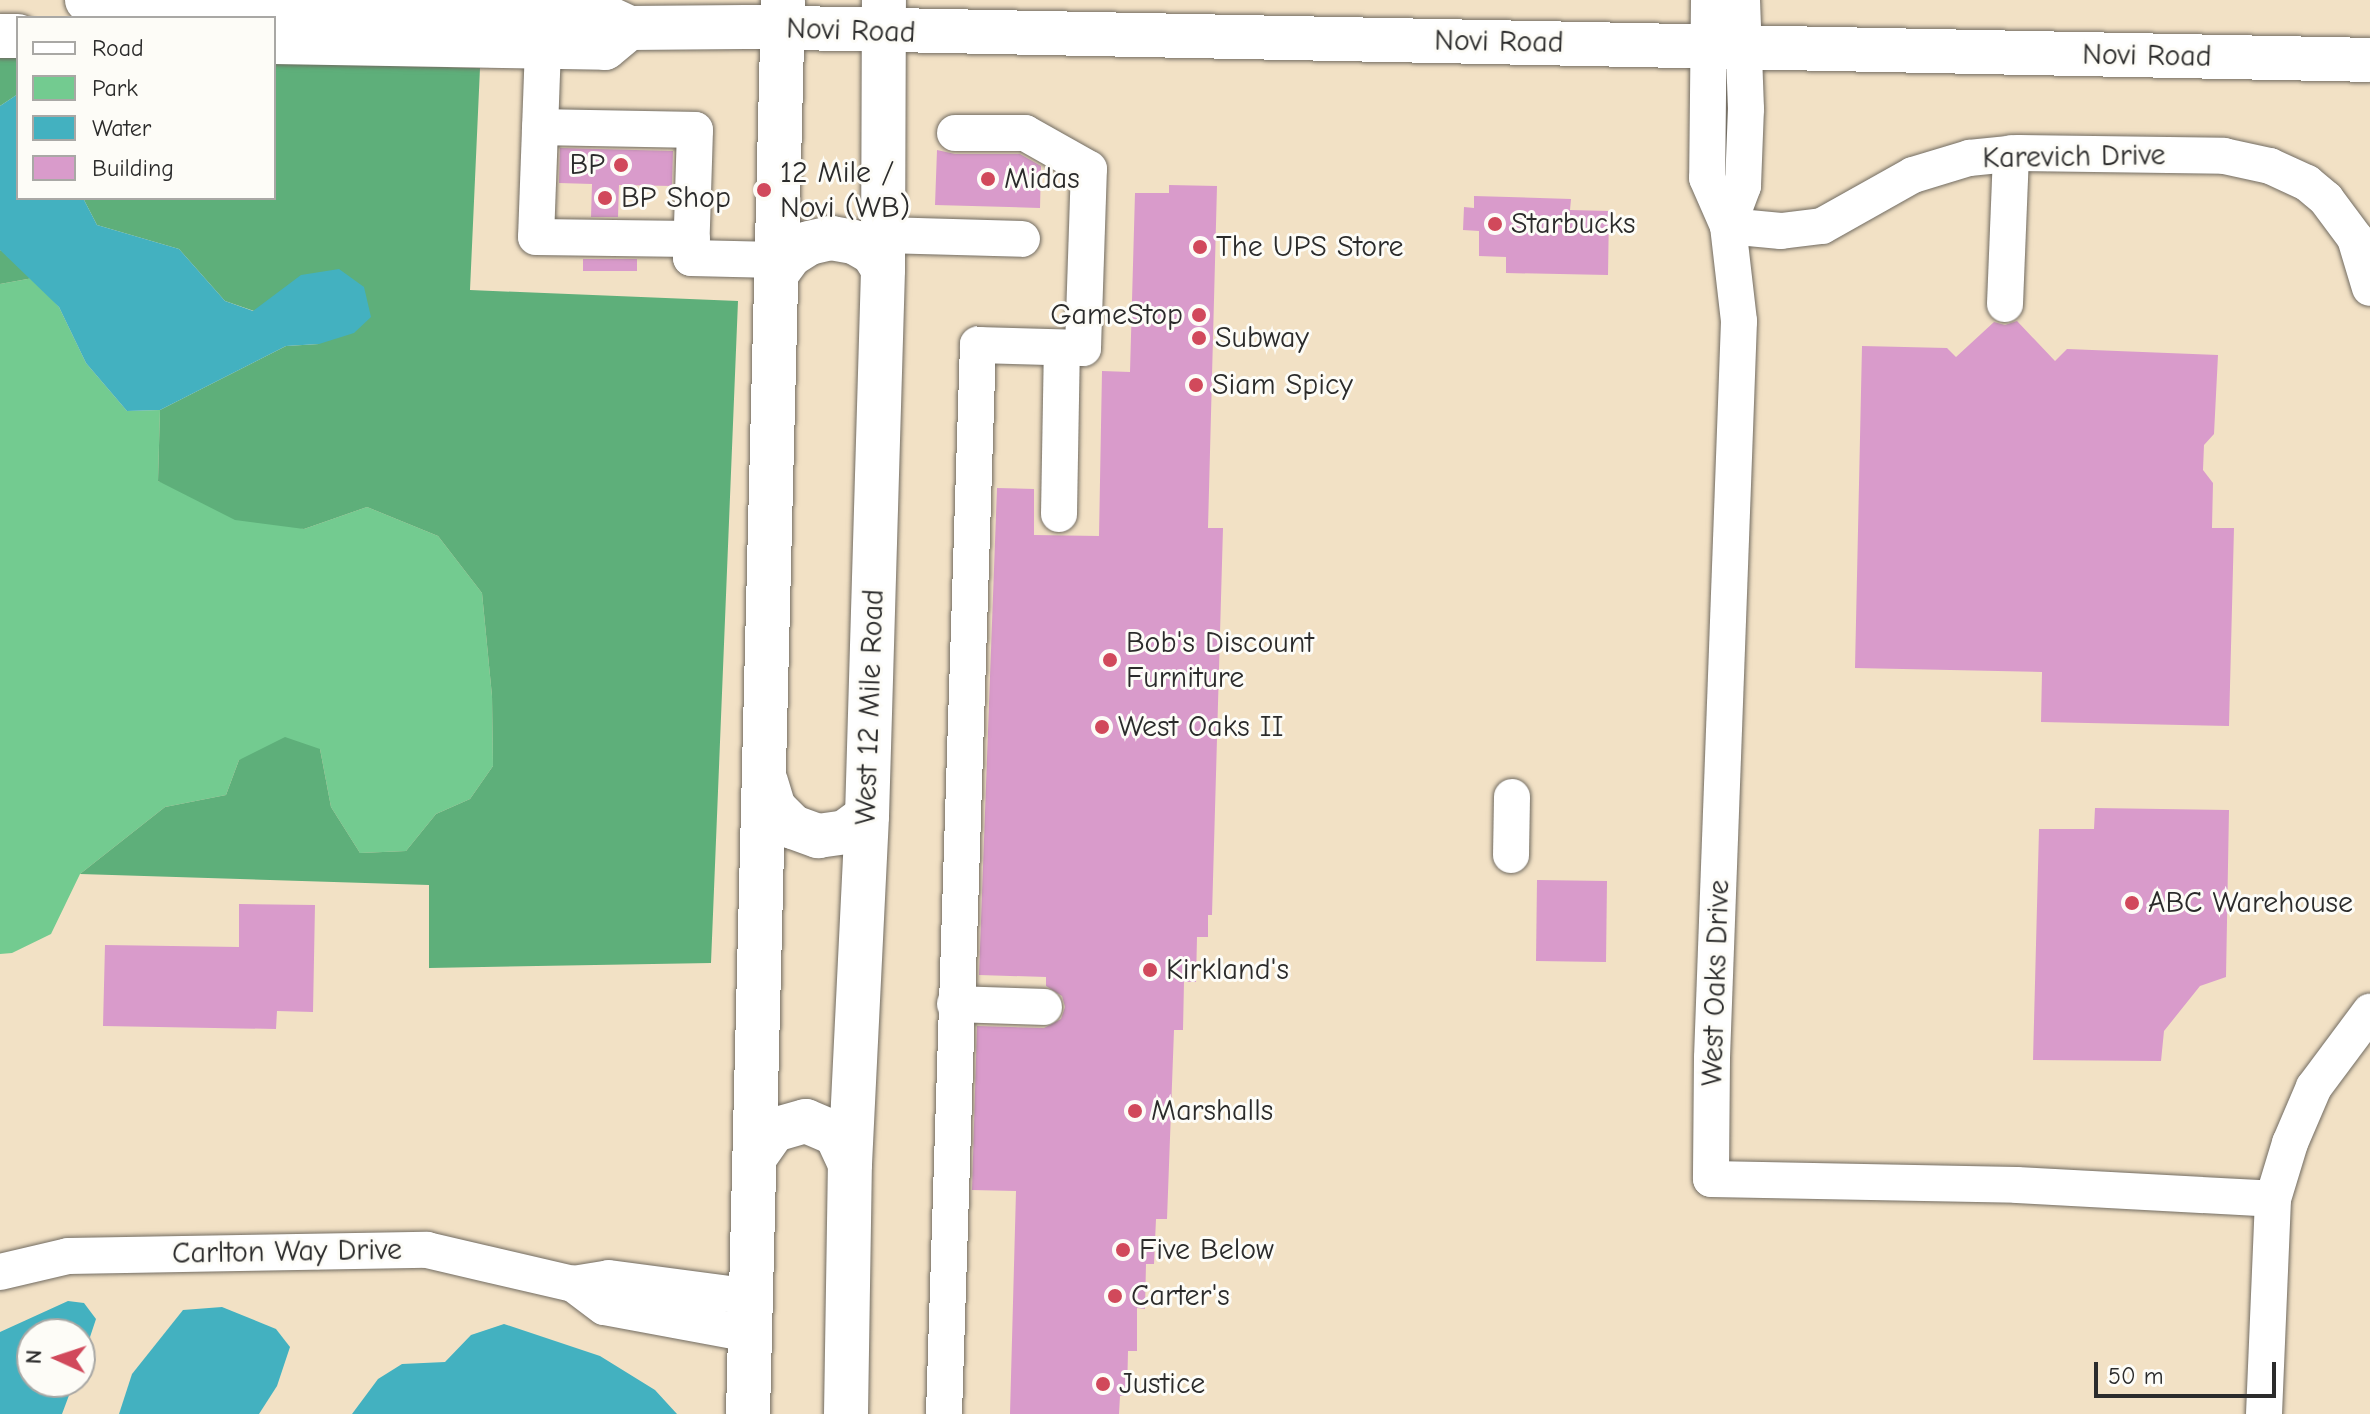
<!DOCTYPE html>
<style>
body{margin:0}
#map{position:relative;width:2370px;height:1414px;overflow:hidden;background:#f2e1c5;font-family:"Comic Neue",sans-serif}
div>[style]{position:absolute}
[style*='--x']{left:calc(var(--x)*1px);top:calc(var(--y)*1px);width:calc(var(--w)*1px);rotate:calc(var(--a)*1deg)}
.green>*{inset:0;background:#73cb90}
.forest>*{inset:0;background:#5eaf7a}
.water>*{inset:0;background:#43b1c0}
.building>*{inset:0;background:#d99bcb}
.roads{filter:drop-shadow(0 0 2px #716b61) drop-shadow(0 0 2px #716b61)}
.minor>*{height:36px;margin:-18px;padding:0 18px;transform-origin:18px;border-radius:18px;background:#fff}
.major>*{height:44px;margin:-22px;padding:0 22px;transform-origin:22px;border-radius:22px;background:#fff}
.dots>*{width:22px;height:22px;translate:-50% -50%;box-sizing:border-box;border:4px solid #fdfcf7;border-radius:50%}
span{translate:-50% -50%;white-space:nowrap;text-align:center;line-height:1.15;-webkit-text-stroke:6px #fdfcf7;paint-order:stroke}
.street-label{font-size:30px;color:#2b2b2b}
.poi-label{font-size:30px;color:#2b2b2b}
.right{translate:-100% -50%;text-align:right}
.left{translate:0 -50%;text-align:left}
.legend{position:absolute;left:16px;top:16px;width:260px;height:184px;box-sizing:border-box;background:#fdfcf7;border:2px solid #a9a8a5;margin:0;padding:10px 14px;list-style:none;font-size:24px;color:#2b2b2b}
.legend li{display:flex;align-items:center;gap:16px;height:40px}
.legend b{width:40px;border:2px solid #a9a8a5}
.north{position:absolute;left:16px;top:1318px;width:80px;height:80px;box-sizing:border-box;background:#fdfcf7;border:2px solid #a9a8a5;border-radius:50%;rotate:273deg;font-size:22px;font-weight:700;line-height:32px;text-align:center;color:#2b2b2b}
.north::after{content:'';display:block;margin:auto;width:28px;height:36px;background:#d1495b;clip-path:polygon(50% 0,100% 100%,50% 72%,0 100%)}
.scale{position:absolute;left:2094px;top:1362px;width:182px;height:36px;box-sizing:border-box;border:4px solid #2b2b2b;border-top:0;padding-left:10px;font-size:24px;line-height:28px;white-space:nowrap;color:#2b2b2b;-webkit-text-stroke:6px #fdfcf7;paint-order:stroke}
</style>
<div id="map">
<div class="green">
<div style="clip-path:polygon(33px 278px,59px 307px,86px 363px,127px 411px,160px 410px,158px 481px,304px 529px,367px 507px,438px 536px,482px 593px,492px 696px,493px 766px,470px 799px,436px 814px,406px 851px,360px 853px,331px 807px,320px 749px,239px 760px,226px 795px,165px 807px,80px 874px,51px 934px,12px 953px,0 954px,0 284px)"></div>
</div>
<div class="forest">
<div style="clip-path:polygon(0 57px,18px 57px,18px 94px,0 106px)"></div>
<div style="clip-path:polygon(274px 63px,480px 68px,470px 290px,738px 301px,711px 963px,429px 968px,429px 885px,80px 874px,165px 807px,226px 795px,239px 760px,285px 737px,320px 749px,331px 807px,360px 853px,406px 851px,436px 814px,470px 799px,493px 766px,492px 696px,482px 593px,438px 536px,367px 507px,304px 529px,235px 520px,158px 481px,160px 410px,286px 346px,319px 344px,272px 299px,254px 311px,225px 301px,179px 249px,97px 225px,83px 198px,274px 198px)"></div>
<div style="clip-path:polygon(0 250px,7px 253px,33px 278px,0 284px)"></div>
</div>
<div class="water">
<div style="clip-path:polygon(18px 94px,18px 198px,83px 198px,97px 225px,179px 249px,225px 301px,253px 311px,301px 275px,339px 269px,364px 287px,371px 317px,354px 333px,319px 344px,286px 346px,160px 410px,127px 411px,86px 363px,59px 307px,0 250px,0 106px)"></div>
<div style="clip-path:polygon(68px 1301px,84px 1303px,96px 1319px,80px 1367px,80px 1334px,32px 1334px,32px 1382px,74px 1382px,62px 1414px,0 1414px,0 1332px)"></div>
<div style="clip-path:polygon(222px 1307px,276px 1329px,290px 1347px,277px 1386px,259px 1414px,119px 1414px,132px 1374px,183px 1310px)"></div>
<div style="clip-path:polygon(504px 1324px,600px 1356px,655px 1390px,677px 1414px,352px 1414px,378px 1379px,402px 1364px,445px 1362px,471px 1335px)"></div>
</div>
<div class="building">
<div style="clip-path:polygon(560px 148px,673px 151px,672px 186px,619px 185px,618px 217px,591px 217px,592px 184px,559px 183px)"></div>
<div style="clip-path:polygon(937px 150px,955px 154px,1020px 154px,1041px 166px,1040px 208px,935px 205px)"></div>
<div style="clip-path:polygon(1169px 185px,1217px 186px,1208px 528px,1223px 528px,1212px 915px,1208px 915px,1208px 937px,1197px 937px,1196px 982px,1184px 982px,1183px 1030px,1174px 1030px,1167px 1219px,1156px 1219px,1154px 1264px,1146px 1264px,1145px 1309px,1137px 1308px,1137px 1351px,1128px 1351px,1127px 1396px,1120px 1396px,1119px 1414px,1010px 1414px,1016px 1191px,972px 1190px,977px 1026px,1044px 1028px,1061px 1019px,1065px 1007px,1062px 996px,1046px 986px,1046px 977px,979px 975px,997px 488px,1034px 489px,1034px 535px,1099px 536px,1102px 371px,1130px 372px,1135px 193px,1169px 193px)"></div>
<div style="clip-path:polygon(1474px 196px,1571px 199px,1570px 210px,1609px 211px,1608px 275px,1506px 273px,1506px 257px,1479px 256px,1479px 231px,1463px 230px,1464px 207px,1474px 208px)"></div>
<div style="clip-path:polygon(583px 259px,637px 259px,637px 271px,583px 271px)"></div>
<div style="clip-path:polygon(2017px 321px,2055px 361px,2067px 349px,2218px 355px,2214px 434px,2204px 445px,2203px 470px,2213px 483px,2212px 528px,2234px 528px,2229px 726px,2041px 722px,2042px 672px,1855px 668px,1862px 346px,1947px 348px,1956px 357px,1994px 322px,2005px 325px)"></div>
<div style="clip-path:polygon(2095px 808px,2229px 810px,2226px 977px,2200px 986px,2164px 1031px,2161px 1061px,2033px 1060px,2039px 829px,2094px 829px)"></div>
<div style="clip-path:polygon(1537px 880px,1607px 881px,1606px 962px,1536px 961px)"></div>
<div style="clip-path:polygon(239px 904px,315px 905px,313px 1012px,277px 1011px,276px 1029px,103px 1026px,105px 945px,239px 947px)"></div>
</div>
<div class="roads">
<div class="minor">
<div style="--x:1709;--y:0;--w:178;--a:90.6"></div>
<div style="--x:1707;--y:178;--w:52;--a:66.4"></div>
<div style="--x:1728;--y:226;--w:96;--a:83.4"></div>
<div style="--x:1739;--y:321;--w:737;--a:92.1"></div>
<div style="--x:1712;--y:1058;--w:121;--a:90.5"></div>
<div style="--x:1711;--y:1179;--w:306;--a:1.1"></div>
<div style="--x:2017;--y:1185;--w:256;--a:3.1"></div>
<div style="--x:543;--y:47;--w:190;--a:92.1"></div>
<div style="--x:536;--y:237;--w:156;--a:0.7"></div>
<div style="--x:540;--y:127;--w:155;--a:1.1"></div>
<div style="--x:695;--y:130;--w:128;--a:91.8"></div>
<div style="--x:691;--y:258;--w:85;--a:1.3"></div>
<div style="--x:1728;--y:226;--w:53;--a:5.4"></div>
<div style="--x:1781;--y:231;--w:41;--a:-7"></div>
<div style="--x:1822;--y:226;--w:104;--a:-29.3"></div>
<div style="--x:1913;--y:175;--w:59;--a:-16.9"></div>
<div style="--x:1969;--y:158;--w:50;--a:-5.7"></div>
<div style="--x:2019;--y:153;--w:205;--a:0.8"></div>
<div style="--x:2224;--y:156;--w:47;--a:12.3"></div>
<div style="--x:2270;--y:166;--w:41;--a:24.7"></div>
<div style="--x:2307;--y:183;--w:25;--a:40"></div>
<div style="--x:2326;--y:199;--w:49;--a:53.4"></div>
<div style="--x:2355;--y:238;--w:52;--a:73.3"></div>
<div style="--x:1728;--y:226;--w:43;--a:-69.4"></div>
<div style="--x:1743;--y:186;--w:77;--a:-87.8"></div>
<div style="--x:1746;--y:109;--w:109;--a:-92.1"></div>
<div style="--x:883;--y:235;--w:139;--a:1.6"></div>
<div style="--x:2005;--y:304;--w:151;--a:-87.7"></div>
<div style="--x:1059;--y:514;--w:166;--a:-89"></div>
<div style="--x:1511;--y:855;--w:58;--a:-89"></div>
<div style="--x:955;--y:1004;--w:89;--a:1.9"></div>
<div style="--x:0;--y:1272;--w:70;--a:-13.2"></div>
<div style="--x:68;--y:1256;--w:359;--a:-1"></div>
<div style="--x:427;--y:1250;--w:150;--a:13.1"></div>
<div style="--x:750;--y:1334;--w:148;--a:-169.5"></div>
<div style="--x:604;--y:1307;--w:39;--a:-143"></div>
<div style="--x:573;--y:1284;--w:36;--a:-9"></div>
<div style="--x:609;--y:1278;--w:143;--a:7.6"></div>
<div style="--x:944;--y:1414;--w:1070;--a:-88.18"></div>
<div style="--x:978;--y:345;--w:105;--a:1.6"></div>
<div style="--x:1083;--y:348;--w:179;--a:-88.1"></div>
<div style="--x:1089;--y:169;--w:73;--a:-150.6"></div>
<div style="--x:1025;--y:133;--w:70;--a:180"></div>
<div style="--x:2264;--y:1414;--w:215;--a:-87.6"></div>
<div style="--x:2273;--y:1199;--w:59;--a:-73.1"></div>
<div style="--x:2290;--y:1143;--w:61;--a:-66.8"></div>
<div style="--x:2314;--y:1087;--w:94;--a:-53.3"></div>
</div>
<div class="major">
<div style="--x:87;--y:0;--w:508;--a:1.35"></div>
<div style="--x:595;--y:12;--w:38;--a:25"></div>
<div style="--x:629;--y:28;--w:116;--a:-0.5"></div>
<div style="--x:745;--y:27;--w:1625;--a:1.16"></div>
<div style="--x:0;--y:36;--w:18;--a:0"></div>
<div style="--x:274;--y:42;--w:331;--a:1"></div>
<div style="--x:605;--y:48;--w:31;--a:-40"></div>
<div style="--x:777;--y:273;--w:22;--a:-54"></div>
<div style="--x:790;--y:255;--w:22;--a:-32"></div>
<div style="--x:809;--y:243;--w:23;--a:-13"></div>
<div style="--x:831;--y:238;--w:23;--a:10"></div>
<div style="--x:854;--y:242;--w:22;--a:30"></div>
<div style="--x:873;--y:253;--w:19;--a:58"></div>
<div style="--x:766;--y:782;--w:27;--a:73"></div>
<div style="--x:774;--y:808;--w:27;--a:45"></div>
<div style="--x:793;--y:827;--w:27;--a:20"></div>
<div style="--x:818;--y:836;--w:27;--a:-8"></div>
<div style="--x:845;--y:832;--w:27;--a:-36"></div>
<div style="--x:755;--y:1157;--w:33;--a:-55"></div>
<div style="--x:774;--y:1130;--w:33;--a:-16"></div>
<div style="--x:806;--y:1121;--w:33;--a:23"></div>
<div style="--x:836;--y:1134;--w:33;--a:65"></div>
<div style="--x:748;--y:1414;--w:1414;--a:-88.58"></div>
<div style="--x:846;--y:1414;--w:250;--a:-89.1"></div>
<div style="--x:850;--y:1164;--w:348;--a:-87.2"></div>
<div style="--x:867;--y:816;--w:547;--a:-88.32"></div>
<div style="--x:883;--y:269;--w:269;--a:-89.8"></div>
</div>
</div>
<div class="dots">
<div style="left:621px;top:165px;background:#d1495b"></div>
<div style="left:988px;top:179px;background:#d1495b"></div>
<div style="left:764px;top:190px;background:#d1495b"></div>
<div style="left:605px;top:198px;background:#d1495b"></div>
<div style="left:1495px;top:224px;background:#d1495b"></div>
<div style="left:1200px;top:247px;background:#d1495b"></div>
<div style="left:1199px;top:315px;background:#d1495b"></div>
<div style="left:1199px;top:338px;background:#d1495b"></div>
<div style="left:1196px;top:385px;background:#d1495b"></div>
<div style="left:1110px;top:660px;background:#d1495b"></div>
<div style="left:1102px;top:727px;background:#d1495b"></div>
<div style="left:2132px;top:903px;background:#d1495b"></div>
<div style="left:1150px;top:970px;background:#d1495b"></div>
<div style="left:1135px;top:1111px;background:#d1495b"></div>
<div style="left:1123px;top:1250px;background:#d1495b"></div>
<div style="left:1115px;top:1296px;background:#d1495b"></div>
<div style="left:1103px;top:1384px;background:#d1495b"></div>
</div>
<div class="street-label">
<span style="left:851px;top:31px;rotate:2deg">Novi Road</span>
<span style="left:1499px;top:42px;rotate:1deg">Novi Road</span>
<span style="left:2147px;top:56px;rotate:1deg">Novi Road</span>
<span style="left:2074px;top:157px;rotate:-1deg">Karevich Drive</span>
<span style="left:870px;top:707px;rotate:-88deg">West 12 Mile Road</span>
<span style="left:1716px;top:983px;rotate:-88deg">West Oaks Drive</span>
<span style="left:287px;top:1252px;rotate:-1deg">Carlton Way Drive</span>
</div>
<div class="poi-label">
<span class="right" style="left:605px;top:165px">BP</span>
<span class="left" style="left:780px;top:190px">12 Mile /<br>Novi (WB)</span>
<span class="left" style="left:1004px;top:179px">Midas</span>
<span class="left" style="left:621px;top:198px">BP Shop</span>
<span class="left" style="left:1511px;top:224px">Starbucks</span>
<span class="left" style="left:1216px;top:247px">The UPS Store</span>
<span class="right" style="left:1183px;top:315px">GameStop</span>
<span class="left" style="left:1215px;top:338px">Subway</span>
<span class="left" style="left:1212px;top:385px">Siam Spicy</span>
<span class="left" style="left:1126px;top:660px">Bob's Discount<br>Furniture</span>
<span class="left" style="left:1118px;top:727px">West Oaks II</span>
<span class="left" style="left:2148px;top:903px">ABC Warehouse</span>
<span class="left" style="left:1166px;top:970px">Kirkland's</span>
<span class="left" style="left:1151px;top:1111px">Marshalls</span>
<span class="left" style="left:1139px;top:1250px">Five Below</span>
<span class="left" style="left:1131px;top:1296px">Carter's</span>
<span class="left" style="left:1119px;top:1384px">Justice</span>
</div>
<ul class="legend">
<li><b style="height:10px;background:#fff"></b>Road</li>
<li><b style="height:22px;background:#73cb90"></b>Park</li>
<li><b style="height:22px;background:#43b1c0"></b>Water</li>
<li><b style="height:22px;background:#d99bcb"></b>Building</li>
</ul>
<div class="north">N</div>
<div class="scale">50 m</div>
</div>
